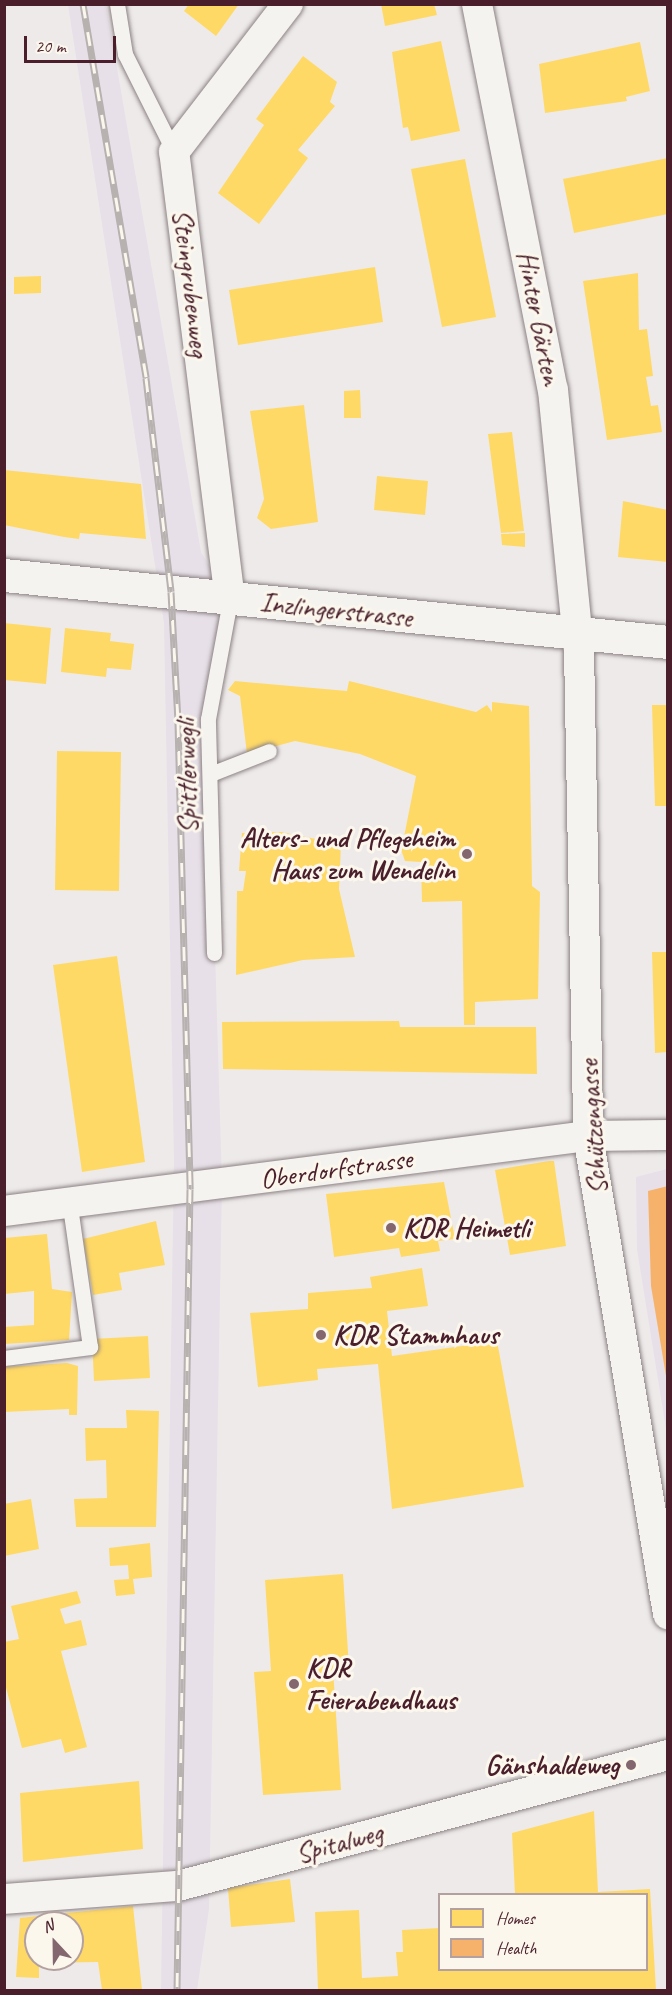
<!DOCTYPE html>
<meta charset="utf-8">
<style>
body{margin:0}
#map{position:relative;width:672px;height:1995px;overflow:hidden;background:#eeeaea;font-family:Caveat,sans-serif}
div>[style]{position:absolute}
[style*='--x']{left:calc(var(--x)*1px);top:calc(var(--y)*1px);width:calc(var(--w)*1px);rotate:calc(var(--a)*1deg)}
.built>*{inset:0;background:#e7e0e8}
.homes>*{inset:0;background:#ffd966}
.health>*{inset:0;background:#f6b26b}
.roads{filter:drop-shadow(0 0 2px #8c8284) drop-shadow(0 0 2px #8c8284)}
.lane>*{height:15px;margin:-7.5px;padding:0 7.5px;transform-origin:7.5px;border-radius:7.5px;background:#f5f3f0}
.street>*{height:30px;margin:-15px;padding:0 15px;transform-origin:15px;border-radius:15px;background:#f5f3f0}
.secondary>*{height:33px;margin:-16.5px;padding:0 16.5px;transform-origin:16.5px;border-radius:16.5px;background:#f5f3f0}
.rail>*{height:7px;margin-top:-3.5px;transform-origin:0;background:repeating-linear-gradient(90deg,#fbf7ec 0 14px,#b7b1b0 0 28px);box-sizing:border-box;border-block:2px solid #b7b1b0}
.dots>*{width:16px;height:16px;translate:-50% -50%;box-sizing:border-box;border:3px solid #fbf7ec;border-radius:50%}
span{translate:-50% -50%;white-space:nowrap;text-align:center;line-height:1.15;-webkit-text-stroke:6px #fbf7ec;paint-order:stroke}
.street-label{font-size:28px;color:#4a1f2b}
.poi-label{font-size:28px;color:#4a1f2b;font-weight:700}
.right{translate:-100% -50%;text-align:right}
.left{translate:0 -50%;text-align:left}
.frame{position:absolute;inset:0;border:6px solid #4a1f2b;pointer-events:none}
.legend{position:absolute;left:438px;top:1893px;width:210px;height:78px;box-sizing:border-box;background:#fbf7ec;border:2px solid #b4a19f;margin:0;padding:8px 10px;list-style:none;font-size:18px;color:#4a1f2b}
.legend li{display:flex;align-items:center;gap:12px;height:30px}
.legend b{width:30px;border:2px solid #b4a19f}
.north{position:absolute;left:24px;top:1911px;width:60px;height:60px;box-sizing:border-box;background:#fbf7ec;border:2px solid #b4a19f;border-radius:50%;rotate:338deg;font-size:16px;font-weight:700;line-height:24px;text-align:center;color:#4a1f2b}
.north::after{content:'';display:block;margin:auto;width:21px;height:27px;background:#83666e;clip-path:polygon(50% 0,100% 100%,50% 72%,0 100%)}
.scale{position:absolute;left:24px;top:36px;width:92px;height:27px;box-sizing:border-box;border:3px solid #4a1f2b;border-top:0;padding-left:8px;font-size:18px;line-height:21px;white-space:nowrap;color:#4a1f2b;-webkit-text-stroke:4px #fbf7ec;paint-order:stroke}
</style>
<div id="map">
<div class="built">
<div style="clip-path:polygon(68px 5px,106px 5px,201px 552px,230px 600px,208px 719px,222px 1184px,209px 1909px,197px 1990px,161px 1990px,174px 1160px,164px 623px)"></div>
<div style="clip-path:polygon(667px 1169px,667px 1435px,637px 1249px,636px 1177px)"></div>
</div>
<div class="homes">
<div style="clip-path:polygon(189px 4px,239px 4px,216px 36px,184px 11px)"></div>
<div style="clip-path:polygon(381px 4px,434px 4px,437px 15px,385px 26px)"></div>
<div style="clip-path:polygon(441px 41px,460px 131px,411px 141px,408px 127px,403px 128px,392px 52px)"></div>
<div style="clip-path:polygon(640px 42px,650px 91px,626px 97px,627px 101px,545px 113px,539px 64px)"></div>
<div style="clip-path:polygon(303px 56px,337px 82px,330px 102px,335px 106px,298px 150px,308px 158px,259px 224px,218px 193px,264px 125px,256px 119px)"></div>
<div style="clip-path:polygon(668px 158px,668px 214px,574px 233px,563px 179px)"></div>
<div style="clip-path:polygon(465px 159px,496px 317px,442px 327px,411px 169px)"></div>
<div style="clip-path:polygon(375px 267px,383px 322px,238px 345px,229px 290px)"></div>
<div style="clip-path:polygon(638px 273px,639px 330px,647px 329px,653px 376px,646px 377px,651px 406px,658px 405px,662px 432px,607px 440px,583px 281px)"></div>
<div style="clip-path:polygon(41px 276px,41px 293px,14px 294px,14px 277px)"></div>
<div style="clip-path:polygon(360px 390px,361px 418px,344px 418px,344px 391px)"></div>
<div style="clip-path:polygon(304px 405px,318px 522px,271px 529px,257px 518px,264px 499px,250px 411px)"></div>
<div style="clip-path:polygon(512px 432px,524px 531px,501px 533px,488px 434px)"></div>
<div style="clip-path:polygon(4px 470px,141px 484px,146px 539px,80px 533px,79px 539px,64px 537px,4px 525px)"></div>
<div style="clip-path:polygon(377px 476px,428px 481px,425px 515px,374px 510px)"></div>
<div style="clip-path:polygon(623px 501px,668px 510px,668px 562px,618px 557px)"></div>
<div style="clip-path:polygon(525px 533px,525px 547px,502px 545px,501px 534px)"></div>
<div style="clip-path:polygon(4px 623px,51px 628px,46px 684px,4px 680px)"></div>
<div style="clip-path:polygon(65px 628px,111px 633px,110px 641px,134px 644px,131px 670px,107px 668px,106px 677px,61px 672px)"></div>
<div style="clip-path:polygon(235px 681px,347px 691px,349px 681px,476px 712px,487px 705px,492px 712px,492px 702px,529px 706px,532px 886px,540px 892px,538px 999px,475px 1002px,475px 1025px,464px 1025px,462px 901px,422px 902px,421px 862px,405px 861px,398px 841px,404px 837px,416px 776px,360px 754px,295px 741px,247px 754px,240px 696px,228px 690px)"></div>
<div style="clip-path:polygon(652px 705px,668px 705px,668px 806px,655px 806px)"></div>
<div style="clip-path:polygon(57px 751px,121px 752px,119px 891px,55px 890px)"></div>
<div style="clip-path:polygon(281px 832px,341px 844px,339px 889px,355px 957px,303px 960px,236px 975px,237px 891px,243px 891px,246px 871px,239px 871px,242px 833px)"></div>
<div style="clip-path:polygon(652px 952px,668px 952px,668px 1052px,655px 1053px)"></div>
<div style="clip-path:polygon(117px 956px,145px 1162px,82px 1172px,53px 965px)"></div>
<div style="clip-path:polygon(399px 1021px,400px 1027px,536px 1027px,537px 1074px,223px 1069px,222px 1022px)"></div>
<div style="clip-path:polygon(549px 1161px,554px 1161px,566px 1246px,510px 1255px,495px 1170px)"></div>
<div style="clip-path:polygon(444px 1182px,455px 1239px,438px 1241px,440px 1251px,401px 1257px,399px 1248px,334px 1257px,326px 1194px)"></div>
<div style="clip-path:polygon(156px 1221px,165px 1265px,119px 1273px,122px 1290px,93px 1295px,83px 1239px)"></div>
<div style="clip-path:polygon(47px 1234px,52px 1289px,72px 1292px,69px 1340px,4px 1344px,4px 1327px,34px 1325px,34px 1291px,4px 1294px,4px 1238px)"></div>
<div style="clip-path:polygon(422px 1268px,428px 1306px,387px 1311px,392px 1356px,497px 1341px,524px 1487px,392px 1509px,378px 1364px,317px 1369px,318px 1380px,258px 1387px,250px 1313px,308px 1309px,308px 1293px,372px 1288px,370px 1277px)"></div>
<div style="clip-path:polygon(148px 1336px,150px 1378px,94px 1381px,92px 1339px)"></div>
<div style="clip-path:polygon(67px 1363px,78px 1366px,77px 1415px,69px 1415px,69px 1409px,4px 1412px,4px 1367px)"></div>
<div style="clip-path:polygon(126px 1410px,159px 1411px,156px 1527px,76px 1527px,74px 1499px,107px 1498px,106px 1460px,86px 1461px,85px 1428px,127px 1428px)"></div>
<div style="clip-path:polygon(31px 1499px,39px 1549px,4px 1556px,4px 1504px)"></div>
<div style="clip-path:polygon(150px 1543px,152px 1577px,133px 1579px,135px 1594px,116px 1596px,114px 1580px,129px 1579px,128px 1565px,110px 1566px,109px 1548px)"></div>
<div style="clip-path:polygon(343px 1574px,349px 1668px,333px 1669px,341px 1790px,263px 1795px,254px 1672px,271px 1671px,265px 1580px)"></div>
<div style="clip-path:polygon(77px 1591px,81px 1603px,60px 1609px,65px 1624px,81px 1620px,87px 1645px,61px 1651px,87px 1747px,65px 1753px,61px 1739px,22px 1748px,4px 1680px,4px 1642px,19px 1639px,11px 1606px)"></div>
<div style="clip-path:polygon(139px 1781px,143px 1849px,23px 1862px,20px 1793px)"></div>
<div style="clip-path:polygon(594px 1811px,598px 1892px,650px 1889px,656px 1990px,318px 1990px,315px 1912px,359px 1910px,362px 1978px,398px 1976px,396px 1952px,403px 1952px,402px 1930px,440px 1928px,440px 1970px,646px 1970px,646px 1894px,515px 1894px,512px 1833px)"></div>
<div style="clip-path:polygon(290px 1879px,295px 1922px,231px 1927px,228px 1888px)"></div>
<div style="clip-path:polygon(evenodd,133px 1906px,142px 1990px,102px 1990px,98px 1962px,39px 1963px,39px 1978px,16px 1977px,20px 1918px,133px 1906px,36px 1923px,72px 1923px,72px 1959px,36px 1959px,36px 1923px)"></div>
</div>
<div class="health">
<div style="clip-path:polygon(668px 1186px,668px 1376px,666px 1376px,651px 1286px,648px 1191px)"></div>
</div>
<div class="roads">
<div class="lane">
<div style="--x:117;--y:4;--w:51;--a:80.9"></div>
<div style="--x:125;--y:54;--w:110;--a:63.4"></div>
<div style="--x:213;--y:773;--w:60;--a:-21.4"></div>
<div style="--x:214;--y:953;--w:234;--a:-91.5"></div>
<div style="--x:208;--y:719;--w:121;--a:-79.5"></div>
<div style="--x:4;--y:1358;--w:87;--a:-7.3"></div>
<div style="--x:90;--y:1347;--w:142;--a:-98.1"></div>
</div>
<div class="street">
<div style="--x:477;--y:4;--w:393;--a:78.9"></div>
<div style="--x:553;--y:390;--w:260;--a:84.3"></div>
<div style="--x:579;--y:649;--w:487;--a:88.9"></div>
<div style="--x:588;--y:1136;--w:485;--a:80.5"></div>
<div style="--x:230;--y:600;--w:451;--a:-97.1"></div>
<div style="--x:174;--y:152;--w:187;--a:-52.4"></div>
<div style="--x:4;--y:1211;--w:589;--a:-7.32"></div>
<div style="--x:588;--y:1136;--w:80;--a:-0.7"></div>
<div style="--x:4;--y:1899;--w:174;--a:-4.3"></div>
<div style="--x:178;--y:1886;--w:507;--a:-14.97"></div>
</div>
<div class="secondary">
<div style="--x:4;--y:575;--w:667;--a:5.76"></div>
</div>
</div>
<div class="rail">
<div style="--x:83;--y:4;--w:379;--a:80.4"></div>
<div style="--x:146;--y:378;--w:215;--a:83.3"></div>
<div style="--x:171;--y:592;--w:131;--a:86.9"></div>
<div style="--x:178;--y:723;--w:466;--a:88.5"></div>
<div style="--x:190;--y:1189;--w:801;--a:90.93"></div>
</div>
<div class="dots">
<div style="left:467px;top:854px;background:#83666e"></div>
<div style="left:391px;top:1228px;background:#83666e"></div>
<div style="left:321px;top:1335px;background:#83666e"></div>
<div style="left:294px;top:1684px;background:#83666e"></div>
<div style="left:631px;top:1765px;background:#83666e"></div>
</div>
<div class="street-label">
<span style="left:191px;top:283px;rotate:83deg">Steingrubenweg</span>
<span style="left:539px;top:318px;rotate:79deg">Hinter Gärten</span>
<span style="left:336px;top:610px;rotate:6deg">Inzlingerstrasse</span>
<span style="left:187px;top:776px;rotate:-91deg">Spittlerwegli</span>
<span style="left:593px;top:1127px;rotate:-94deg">Schützengasse</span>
<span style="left:336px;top:1169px;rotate:-8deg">Oberdorfstrasse</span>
<span style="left:339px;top:1843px;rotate:-15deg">Spitalweg</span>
</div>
<div class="poi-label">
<span class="right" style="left:455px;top:854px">Alters- und Pflegeheim<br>Haus zum Wendelin</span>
<span class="left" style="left:403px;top:1228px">KDR Heimetli</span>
<span class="left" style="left:333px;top:1335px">KDR Stammhaus</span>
<span class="left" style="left:306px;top:1684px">KDR<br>Feierabendhaus</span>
<span class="right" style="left:619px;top:1765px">Gänshaldeweg</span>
</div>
<div class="frame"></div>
<ul class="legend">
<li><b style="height:16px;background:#ffd966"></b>Homes</li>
<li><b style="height:16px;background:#f6b26b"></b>Health</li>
</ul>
<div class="north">N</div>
<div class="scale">20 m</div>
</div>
